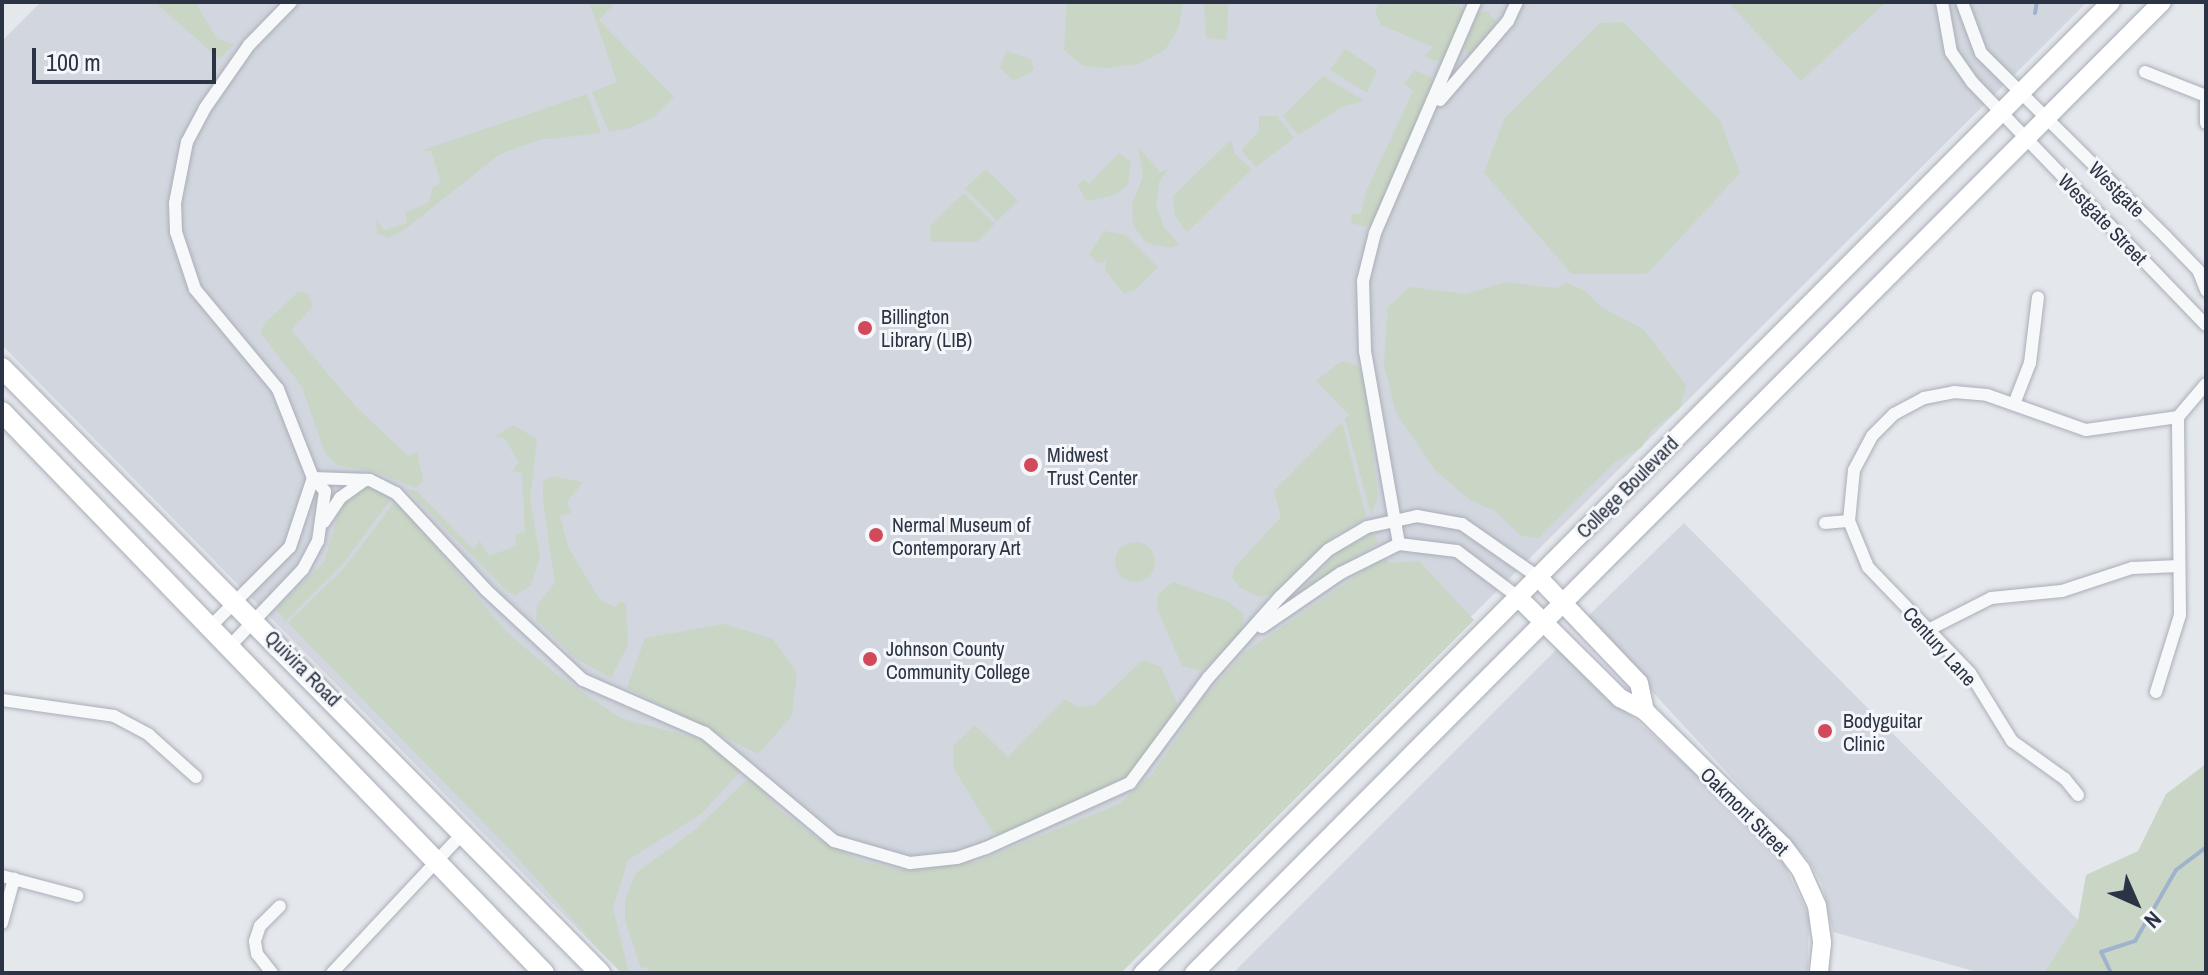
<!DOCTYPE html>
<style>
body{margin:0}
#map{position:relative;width:2208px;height:975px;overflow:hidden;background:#e4e7ec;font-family:"Archivo Narrow",sans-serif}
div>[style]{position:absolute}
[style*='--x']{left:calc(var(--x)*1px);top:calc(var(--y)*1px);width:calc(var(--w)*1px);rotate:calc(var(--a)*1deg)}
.built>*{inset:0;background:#d2d6de}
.green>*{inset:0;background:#c9d6c5}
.round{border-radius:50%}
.stream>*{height:4px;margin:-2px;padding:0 2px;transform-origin:2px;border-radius:2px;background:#9fb4cc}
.roads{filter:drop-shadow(0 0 2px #a9aeb7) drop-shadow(0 0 2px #a9aeb7)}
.street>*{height:12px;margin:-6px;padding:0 6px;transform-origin:6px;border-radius:6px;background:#f7f8fa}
.secondary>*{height:18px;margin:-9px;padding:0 9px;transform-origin:9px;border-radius:9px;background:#fff}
.primary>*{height:20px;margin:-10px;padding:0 10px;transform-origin:10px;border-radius:10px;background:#fff}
.dots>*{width:22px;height:22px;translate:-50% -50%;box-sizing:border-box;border:4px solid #f4f6f9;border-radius:50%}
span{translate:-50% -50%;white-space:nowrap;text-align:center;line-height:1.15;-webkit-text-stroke:6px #f4f6f9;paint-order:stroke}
.street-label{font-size:20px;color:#2b3445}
.poi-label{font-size:20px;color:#2b3445}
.left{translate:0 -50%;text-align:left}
.frame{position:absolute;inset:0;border:4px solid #2b3445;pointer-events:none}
.north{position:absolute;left:2096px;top:863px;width:80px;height:80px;-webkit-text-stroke:6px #f4f6f9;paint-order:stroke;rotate:135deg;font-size:22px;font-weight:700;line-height:32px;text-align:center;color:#2b3445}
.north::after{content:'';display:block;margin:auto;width:28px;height:36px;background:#2b3445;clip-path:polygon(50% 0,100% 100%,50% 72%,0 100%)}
.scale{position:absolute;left:32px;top:48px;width:184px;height:36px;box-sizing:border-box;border:4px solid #2b3445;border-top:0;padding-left:10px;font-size:24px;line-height:28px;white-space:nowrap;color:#2b3445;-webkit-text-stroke:6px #f4f6f9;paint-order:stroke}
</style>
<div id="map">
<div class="built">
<div style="clip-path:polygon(41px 2px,2087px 2px,1114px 973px,621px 973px,2px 345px,2px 41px)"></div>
<div style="clip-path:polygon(1684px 523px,2078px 920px,2044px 973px,1981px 973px,1833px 932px,1822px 884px,1809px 861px,1585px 619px)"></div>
<div style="clip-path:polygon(1557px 649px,1706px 783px,1783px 862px,1809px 916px,1808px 973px,1233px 973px)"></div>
</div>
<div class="green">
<div style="clip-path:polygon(155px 2px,195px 2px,217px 39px,234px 44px,219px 59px)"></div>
<div style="clip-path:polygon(589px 2px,616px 2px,599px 20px,674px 97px,654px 117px,630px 128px,609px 132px,592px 92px,617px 82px)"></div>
<div style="clip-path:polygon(1067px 2px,1183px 2px,1178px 29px,1165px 50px,1139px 64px,1107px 68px,1083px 66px,1064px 50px)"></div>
<div style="clip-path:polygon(1204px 2px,1228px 2px,1227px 40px,1206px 38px)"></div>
<div style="clip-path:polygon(1379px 2px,1459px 5px,1465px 12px,1446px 60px,1434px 61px,1425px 55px,1433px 47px,1381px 25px,1375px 12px)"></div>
<div style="clip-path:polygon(1728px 2px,1886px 2px,1801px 81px)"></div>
<div style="clip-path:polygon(1487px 11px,1496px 22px,1495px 30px,1468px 55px,1464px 48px,1478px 13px)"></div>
<div style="clip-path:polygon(1623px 22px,1720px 120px,1740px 173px,1647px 274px,1572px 274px,1484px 173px,1504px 119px,1600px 23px)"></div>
<div style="clip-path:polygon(1345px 49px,1377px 70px,1367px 93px,1330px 70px)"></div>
<div style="clip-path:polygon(1006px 51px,1031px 59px,1034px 70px,1014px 81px,1000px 68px)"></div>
<div style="clip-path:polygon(1415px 70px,1431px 77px,1434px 88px,1374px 222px,1365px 227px,1352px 223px,1351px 214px,1361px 214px,1366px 192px,1413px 91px,1404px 83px)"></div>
<div style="clip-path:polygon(1323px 76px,1364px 101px,1344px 106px,1298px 135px,1283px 116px)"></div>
<div style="clip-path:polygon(587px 94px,601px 133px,540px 140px,500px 154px,404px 230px,388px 238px,377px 233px,376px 219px,384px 230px,407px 223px,405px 213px,429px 202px,433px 187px,441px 183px,431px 151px,420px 151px)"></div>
<div style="clip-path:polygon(1259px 116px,1277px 116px,1294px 138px,1256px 167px,1241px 150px,1259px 131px)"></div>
<div style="clip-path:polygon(1231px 140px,1235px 154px,1252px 169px,1187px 232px,1175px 216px,1173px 196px)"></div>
<div style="clip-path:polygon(1138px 147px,1160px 172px,1169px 169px,1159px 182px,1156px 205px,1164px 227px,1179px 244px,1172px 248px,1146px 243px,1133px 225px,1132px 204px,1143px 177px)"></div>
<div style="clip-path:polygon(1119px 153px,1131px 162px,1128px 184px,1115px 195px,1086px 201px,1078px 186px,1084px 179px,1089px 184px)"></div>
<div style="clip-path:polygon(986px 169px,1018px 201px,997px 221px,965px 189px)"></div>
<div style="clip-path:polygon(964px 193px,995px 224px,977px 242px,931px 242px,930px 226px)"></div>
<div style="clip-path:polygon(1104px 231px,1126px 235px,1158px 267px,1134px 291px,1123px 293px,1105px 270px,1107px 260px,1098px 263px,1089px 254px)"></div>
<div style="clip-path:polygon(1505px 282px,1557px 288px,1567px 283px,1585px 291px,1601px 307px,1643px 329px,1686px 385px,1680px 408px,1652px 430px,1642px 447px,1615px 462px,1538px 538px,1521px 536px,1495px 511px,1470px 500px,1435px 470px,1396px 413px,1384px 364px,1388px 307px,1410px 287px,1466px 294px)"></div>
<div style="clip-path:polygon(298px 292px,308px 293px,313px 306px,291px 330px,356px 407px,408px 456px,417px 452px,423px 481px,416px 488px,376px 472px,337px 465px,325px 453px,302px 387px,261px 333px,264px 324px)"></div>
<div style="clip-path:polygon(1342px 361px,1358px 366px,1365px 380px,1378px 499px,1371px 514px,1345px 419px,1349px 415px,1316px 381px)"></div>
<div style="clip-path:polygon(1342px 422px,1366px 517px,1337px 534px,1271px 594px,1260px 597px,1241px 588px,1232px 578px,1234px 568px,1281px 517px,1274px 491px)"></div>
<div style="clip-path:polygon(513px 425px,537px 439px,530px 500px,540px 557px,531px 585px,516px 595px,508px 592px,406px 489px,417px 491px,473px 549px,480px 541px,489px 556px,516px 546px,515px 535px,525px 532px,522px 473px,512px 471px,519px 462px,504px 438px,494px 437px)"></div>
<div style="clip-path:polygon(552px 476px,583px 482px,567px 502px,571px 513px,560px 516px,568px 547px,600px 600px,615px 607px,621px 601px,626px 604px,628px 645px,611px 678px,575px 658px,536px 620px,537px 605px,555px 583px,543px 502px,543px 482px)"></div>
<div style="clip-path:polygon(366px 487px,381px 489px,391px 499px,343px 564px,286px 621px,277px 611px,281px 604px,324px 562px,342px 503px)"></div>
<div style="clip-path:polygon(396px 500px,506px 631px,557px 675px,622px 719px,705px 740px,741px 771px,701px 814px,628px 860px,613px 908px,629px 973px,622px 973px,597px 947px,516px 856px,288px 623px,346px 566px)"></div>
<div style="clip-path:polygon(1373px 532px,1378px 543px,1298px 593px,1340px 551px)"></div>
<div class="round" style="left:1115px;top:542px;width:40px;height:40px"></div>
<div style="clip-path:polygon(1384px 557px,1389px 563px,1419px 561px,1474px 620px,1121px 973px,649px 973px,647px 967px,641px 968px,625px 920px,625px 900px,636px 873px,696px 829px,745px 781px,755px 780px,778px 809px,817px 838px,859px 860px,902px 870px,976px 862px,1119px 804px,1154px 772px,1203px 699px,1244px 653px)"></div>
<div style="clip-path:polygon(1173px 582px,1227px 601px,1244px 614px,1241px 635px,1202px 671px,1182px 666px,1157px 608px,1158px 594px)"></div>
<div style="clip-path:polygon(725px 624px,773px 639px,797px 673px,792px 716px,758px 754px,627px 688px,645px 638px)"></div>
<div style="clip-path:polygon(1143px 660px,1161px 667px,1178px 705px,1143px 761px,1114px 786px,1002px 835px,993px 833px,953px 767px,954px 745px,975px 725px,1008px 757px,1065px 699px,1077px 707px,1095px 705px)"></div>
<div style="clip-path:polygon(2206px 764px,2206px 973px,2044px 973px,2078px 920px,2086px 875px,2138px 851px,2166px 794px)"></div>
</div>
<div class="stream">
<div style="--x:2035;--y:13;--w:11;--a:-80"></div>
<div style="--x:2111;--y:973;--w:23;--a:-115"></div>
<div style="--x:2101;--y:952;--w:36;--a:-18"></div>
<div style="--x:2135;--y:941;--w:82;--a:-60"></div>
<div style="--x:2176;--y:870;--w:38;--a:-37"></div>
</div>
<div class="roads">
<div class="street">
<div style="--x:1942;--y:2;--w:51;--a:79.8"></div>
<div style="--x:1951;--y:52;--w:37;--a:55"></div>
<div style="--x:1972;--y:82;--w:337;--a:46.1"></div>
<div style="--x:1962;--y:2;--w:54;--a:69.6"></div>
<div style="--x:1981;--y:53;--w:261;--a:44.8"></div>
<div style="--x:2166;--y:237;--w:46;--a:45.9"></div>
<div style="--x:2198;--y:270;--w:22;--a:68"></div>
<div style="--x:2145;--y:72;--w:66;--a:21.5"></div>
<div style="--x:1440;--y:100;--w:104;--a:-49.3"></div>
<div style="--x:1508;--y:21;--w:21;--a:-65"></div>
<div style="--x:2206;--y:102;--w:21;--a:90"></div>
<div style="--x:2014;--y:404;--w:44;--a:-68.7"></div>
<div style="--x:2030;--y:363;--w:66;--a:-83.1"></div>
<div style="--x:313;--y:478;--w:57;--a:2"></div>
<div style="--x:370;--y:480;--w:29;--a:27"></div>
<div style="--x:396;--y:493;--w:132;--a:47.1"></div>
<div style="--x:486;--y:590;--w:132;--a:42.9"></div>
<div style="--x:583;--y:680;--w:133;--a:23.5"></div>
<div style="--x:705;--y:733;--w:168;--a:39.9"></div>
<div style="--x:834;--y:841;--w:79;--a:16.1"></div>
<div style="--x:910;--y:863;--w:47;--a:-6.1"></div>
<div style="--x:957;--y:858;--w:31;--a:-19"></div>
<div style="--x:986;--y:848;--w:158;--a:-24.3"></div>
<div style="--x:1130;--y:783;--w:131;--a:-53.4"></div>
<div style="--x:1208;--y:678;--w:108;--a:-48.4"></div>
<div style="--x:1280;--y:597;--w:67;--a:-44.4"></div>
<div style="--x:1328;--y:550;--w:45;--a:-30.5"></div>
<div style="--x:1367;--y:527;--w:51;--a:-12.4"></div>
<div style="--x:1417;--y:516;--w:46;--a:10.1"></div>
<div style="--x:1462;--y:524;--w:93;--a:34.9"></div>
<div style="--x:324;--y:522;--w:29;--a:-56"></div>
<div style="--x:340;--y:498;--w:31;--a:-36"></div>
<div style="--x:1825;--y:523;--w:24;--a:-5"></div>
<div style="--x:1399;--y:544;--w:196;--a:-100"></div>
<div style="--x:1365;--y:351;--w:70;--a:-91.6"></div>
<div style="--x:1363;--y:281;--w:49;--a:-76"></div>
<div style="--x:1375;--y:233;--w:252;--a:-66.6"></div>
<div style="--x:210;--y:627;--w:113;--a:-45"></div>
<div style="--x:290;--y:547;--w:73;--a:-71.6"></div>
<div style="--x:1262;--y:627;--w:96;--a:-34.4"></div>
<div style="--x:1341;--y:573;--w:65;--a:-26.6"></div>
<div style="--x:1399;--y:544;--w:58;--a:6.9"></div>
<div style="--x:1457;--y:551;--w:76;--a:37"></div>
<div style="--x:1930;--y:629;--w:68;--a:-26.9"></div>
<div style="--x:1991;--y:598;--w:71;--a:-5.6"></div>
<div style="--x:2062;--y:591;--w:74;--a:-18.2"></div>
<div style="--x:2132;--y:568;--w:47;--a:-2.4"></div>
<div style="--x:230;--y:646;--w:106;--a:-46.5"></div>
<div style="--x:303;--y:569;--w:32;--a:-62"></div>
<div style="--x:318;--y:541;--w:50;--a:-82"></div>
<div style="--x:325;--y:491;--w:18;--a:-133"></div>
<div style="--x:313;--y:478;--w:96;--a:-111.5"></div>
<div style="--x:278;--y:389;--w:130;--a:-129.7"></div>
<div style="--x:195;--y:289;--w:60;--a:-108.4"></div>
<div style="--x:176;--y:232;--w:29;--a:-92"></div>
<div style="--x:175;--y:203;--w:62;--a:-78.9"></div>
<div style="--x:187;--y:142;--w:38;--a:-62"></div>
<div style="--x:205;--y:108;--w:77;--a:-55.1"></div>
<div style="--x:249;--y:45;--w:60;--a:-45.7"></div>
<div style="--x:2156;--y:692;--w:81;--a:-72.7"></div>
<div style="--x:2180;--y:615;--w:198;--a:-90.6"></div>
<div style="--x:2178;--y:417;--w:43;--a:-49.7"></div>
<div style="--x:2;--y:700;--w:113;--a:8.1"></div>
<div style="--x:114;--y:716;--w:40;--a:28"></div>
<div style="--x:149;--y:735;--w:63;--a:41.8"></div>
<div style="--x:2078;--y:795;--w:21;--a:-129"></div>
<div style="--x:2065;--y:779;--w:65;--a:-144.4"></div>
<div style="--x:2012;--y:741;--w:80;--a:-121.7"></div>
<div style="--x:1970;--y:673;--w:147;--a:-133.9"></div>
<div style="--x:1868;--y:567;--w:50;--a:-112.4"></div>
<div style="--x:1849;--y:521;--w:51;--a:-84.4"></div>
<div style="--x:1854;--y:470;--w:38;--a:-62"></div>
<div style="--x:1872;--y:436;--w:31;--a:-45"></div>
<div style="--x:1894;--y:414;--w:34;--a:-28"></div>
<div style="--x:1924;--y:398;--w:31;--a:-11"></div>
<div style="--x:1954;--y:392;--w:33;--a:5"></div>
<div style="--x:1987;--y:395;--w:105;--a:19.5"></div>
<div style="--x:2086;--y:430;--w:93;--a:-8"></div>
<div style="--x:2;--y:876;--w:78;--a:14.9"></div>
<div style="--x:2;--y:923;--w:46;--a:-74.7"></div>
<div style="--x:272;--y:973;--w:24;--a:-128"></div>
<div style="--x:257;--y:954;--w:13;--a:-99"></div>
<div style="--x:255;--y:941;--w:16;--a:-72"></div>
<div style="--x:260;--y:926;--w:28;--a:-45"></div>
<div style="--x:332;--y:973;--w:193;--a:-46.9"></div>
</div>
<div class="secondary">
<div style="--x:1538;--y:577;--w:146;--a:46.4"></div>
<div style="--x:1639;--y:683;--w:29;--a:78"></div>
<div style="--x:1518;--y:597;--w:144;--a:44.7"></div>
<div style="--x:1620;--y:698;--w:28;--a:27"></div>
<div style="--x:1645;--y:711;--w:193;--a:44.4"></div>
<div style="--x:1783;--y:846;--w:30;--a:53"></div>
<div style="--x:1801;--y:870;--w:39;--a:66"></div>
<div style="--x:1817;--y:906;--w:37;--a:82"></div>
<div style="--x:1822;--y:943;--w:30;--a:96"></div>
<div style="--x:1143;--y:973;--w:1371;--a:-45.09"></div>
<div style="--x:1194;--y:973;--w:1371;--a:-45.09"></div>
</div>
<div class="primary">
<div style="--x:2;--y:368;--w:851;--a:45.33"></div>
<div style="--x:2;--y:412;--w:780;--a:45.99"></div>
</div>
</div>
<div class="dots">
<div style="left:865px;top:328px;background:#d1495b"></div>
<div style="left:1031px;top:465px;background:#d1495b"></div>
<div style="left:876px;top:535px;background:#d1495b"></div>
<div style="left:870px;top:659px;background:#d1495b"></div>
<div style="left:1825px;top:731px;background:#d1495b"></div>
</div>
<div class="street-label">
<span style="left:2117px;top:189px;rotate:45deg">Westgate</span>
<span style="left:2103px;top:219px;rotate:46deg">Westgate Street</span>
<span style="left:1627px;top:487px;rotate:-45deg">College Boulevard</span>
<span style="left:1940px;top:646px;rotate:48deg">Century Lane</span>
<span style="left:303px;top:668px;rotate:45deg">Quivira Road</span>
<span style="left:1745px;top:811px;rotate:45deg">Oakmont Street</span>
</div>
<div class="poi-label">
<span class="left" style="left:881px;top:328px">Billington<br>Library (LIB)</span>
<span class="left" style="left:1047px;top:466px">Midwest<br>Trust Center</span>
<span class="left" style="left:892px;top:536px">Nermal Museum of<br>Contemporary Art</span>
<span class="left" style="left:886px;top:660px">Johnson County<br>Community College</span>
<span class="left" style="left:1843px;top:732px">Bodyguitar<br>Clinic</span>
</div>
<div class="frame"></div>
<div class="north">N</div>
<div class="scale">100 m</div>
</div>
